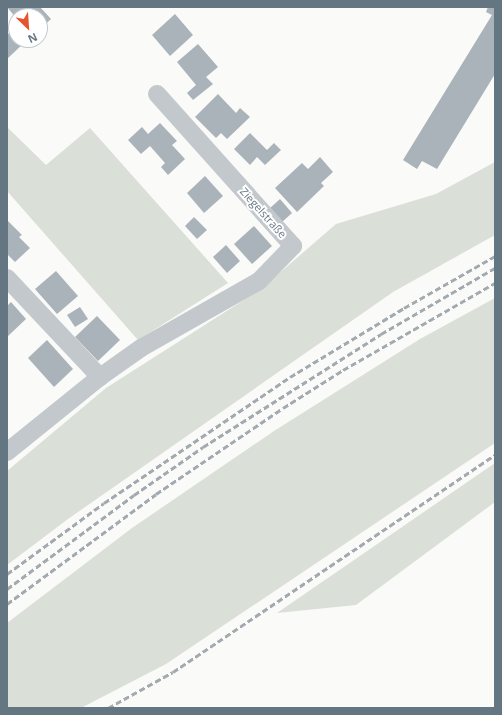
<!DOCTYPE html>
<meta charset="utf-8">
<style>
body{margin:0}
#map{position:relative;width:502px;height:715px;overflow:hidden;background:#fafaf8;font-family:"Open Sans",sans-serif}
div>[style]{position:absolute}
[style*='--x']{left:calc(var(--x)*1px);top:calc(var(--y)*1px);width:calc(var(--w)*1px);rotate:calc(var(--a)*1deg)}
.green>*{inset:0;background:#dadfd7}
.building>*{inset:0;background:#aab3b9}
.street>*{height:18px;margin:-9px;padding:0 9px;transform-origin:9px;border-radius:9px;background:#c3c8cc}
.rail>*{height:3px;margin-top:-1.5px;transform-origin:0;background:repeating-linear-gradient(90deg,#a2aab0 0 6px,transparent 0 9px)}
span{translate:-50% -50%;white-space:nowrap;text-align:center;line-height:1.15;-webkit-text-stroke:4px #fff;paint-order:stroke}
.street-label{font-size:11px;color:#657683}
.frame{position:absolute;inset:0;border:8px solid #657683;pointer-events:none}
.north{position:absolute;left:8px;top:8px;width:40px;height:40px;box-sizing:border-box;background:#fff;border:1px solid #c1c8cd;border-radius:50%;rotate:155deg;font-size:11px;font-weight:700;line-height:16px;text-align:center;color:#657683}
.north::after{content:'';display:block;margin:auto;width:14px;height:18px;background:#e4572e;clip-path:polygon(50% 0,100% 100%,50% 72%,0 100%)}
</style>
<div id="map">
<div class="green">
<div style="clip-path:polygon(7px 127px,46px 165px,90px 128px,228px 283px,138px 340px,7px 191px)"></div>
<div style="clip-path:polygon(495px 162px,495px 235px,393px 292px,68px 519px,7px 565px,7px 471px,106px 388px,261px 289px,336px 224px,436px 194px)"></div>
<div style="clip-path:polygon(495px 298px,495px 443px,166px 664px,81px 708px,7px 708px,7px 623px,132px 528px,274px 431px,420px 339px)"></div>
<div style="clip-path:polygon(495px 463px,495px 502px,356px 605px,277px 613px)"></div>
</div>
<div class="building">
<div style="clip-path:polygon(7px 7px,40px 7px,51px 19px,40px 29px,40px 16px,16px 16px,16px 18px)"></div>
<div style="clip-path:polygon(488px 7px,495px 7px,495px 74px,437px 169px,422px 161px,417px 169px,403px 160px,492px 15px,486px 12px)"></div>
<div style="clip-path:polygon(175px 14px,193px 35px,170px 56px,152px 35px)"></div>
<div style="clip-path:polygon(14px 29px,16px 32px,16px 40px,23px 40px,25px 42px,7px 59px,7px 35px)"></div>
<div style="clip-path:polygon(198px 44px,218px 67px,206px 77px,213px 84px,193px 100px,187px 93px,196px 85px,177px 62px)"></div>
<div style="clip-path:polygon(218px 94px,236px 113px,240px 108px,250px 117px,227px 139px,221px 133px,216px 138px,195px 117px)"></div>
<div style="clip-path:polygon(160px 123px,177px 141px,172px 145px,185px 159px,168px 175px,161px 167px,165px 163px,150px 146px,141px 154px,128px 140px,142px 127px,148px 134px)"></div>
<div style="clip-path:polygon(250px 133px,267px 150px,274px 143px,281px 150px,265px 165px,257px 157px,250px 165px,234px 149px)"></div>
<div style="clip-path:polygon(320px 157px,333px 172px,321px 183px,324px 186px,297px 212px,275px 188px,302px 163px,308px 169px)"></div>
<div style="clip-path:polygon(205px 176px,223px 196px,204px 213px,187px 193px)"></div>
<div style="clip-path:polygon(280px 199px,292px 213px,281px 223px,269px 209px)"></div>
<div style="clip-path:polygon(194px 217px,207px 230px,197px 239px,185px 226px)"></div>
<div style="clip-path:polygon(7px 220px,22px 235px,19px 237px,30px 248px,15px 262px,7px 254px)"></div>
<div style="clip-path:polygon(254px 226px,272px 246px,252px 264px,234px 244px)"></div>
<div style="clip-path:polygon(226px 245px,240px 261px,227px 273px,213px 257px)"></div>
<div style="clip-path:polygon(56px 271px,78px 296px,57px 314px,35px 289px)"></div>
<div style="clip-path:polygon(11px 302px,26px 319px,7px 337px,7px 306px)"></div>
<div style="clip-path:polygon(80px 307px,88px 319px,75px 327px,67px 315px)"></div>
<div style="clip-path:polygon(97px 316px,120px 340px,98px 361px,75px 337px)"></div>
<div style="clip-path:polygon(47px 340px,73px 369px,54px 387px,28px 358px)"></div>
</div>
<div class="street">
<div style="--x:7;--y:278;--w:136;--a:46.8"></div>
<div style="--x:7;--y:452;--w:119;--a:-38.9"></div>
<div style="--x:100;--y:377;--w:50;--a:-35.3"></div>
<div style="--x:141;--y:348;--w:136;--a:-29.6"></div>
<div style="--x:259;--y:281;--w:49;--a:-45.8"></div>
<div style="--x:293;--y:246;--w:204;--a:-131.8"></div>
</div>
<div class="rail">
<div style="--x:7;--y:574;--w:120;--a:-36.2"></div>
<div style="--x:104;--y:503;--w:225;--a:-34.1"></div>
<div style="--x:290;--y:377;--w:133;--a:-31.2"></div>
<div style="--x:404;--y:308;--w:105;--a:-29.7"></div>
<div style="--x:7;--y:589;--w:158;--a:-36.5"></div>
<div style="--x:134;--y:495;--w:84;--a:-34.8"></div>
<div style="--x:203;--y:447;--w:211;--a:-32.4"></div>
<div style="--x:381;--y:334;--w:132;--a:-30.1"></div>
<div style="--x:7;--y:604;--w:185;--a:-36.4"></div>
<div style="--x:156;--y:494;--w:153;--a:-34.1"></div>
<div style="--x:283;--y:408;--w:71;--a:-32.3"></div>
<div style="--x:343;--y:370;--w:175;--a:-29.8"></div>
<div style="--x:108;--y:708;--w:74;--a:-29"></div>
<div style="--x:173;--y:672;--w:388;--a:-34"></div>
</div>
<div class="street-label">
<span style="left:263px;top:213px;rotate:48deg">Ziegelstraße</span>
</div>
<div class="frame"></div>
<div class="north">N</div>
</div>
